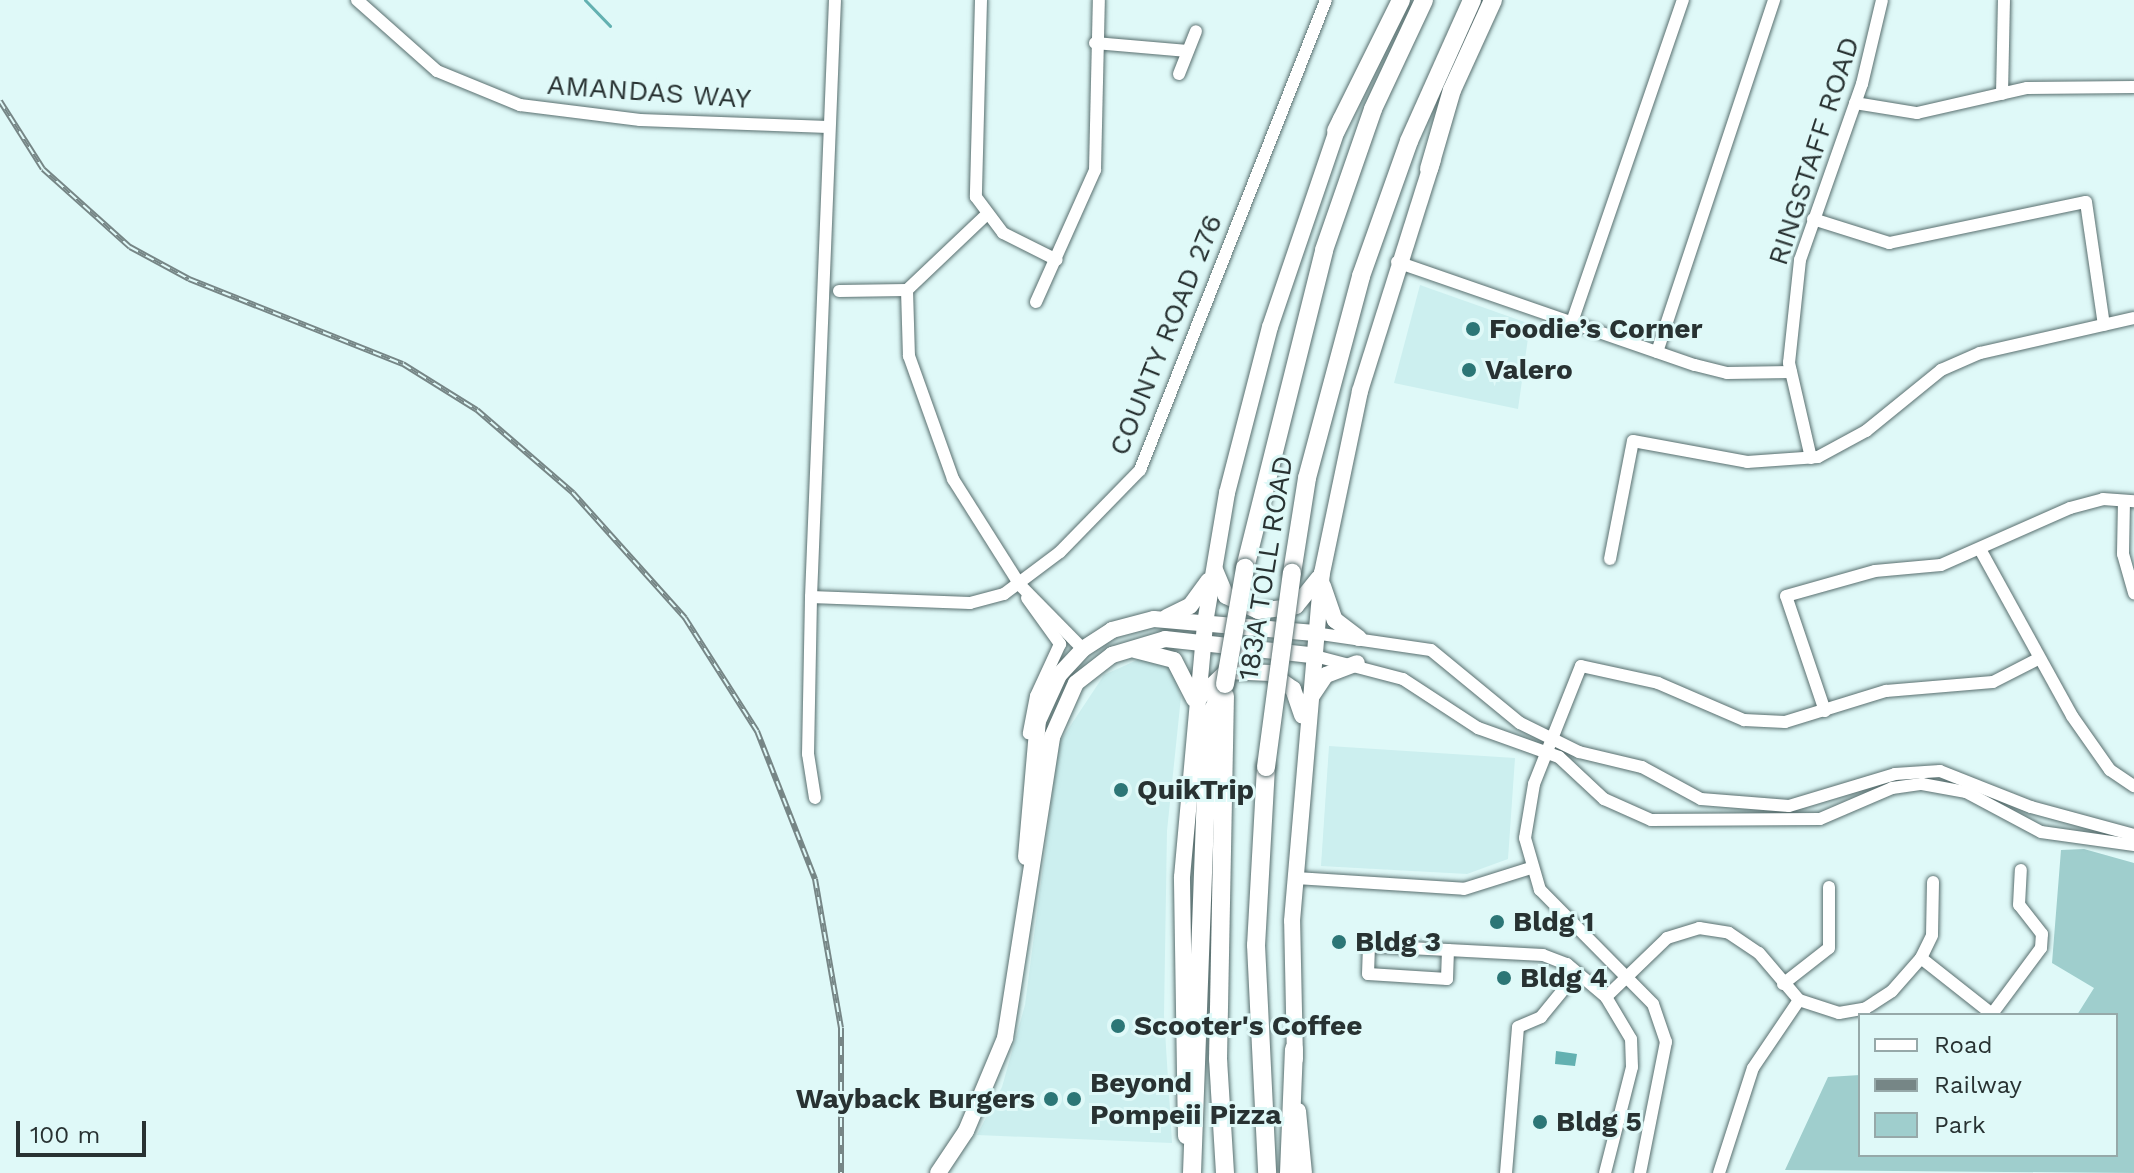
<!DOCTYPE html>
<meta charset="utf-8">
<style>
body{margin:0}
#map{position:relative;width:2134px;height:1173px;overflow:hidden;background:#dff9f8;font-family:"Work Sans",sans-serif}
div>[style]{position:absolute}
[style*='--x']{left:calc(var(--x)*1px);top:calc(var(--y)*1px);width:calc(var(--w)*1px);rotate:calc(var(--a)*1deg)}
.built>*{inset:0;background:#ccefef}
.green>*{inset:0;background:#9fcecd}
.water>*{inset:0;background:#63b1b1}
.stream>*{height:3px;margin:-1.5px;padding:0 1.5px;transform-origin:1.5px;border-radius:1.5px;background:#63b1b1}
.roads{filter:drop-shadow(0 0 2px #596f6f) drop-shadow(0 0 2px #596f6f)}
.minor>*{height:12px;margin:-6px;padding:0 6px;transform-origin:6px;border-radius:6px;background:#fff}
.major>*{height:16px;margin:-8px;padding:0 8px;transform-origin:8px;border-radius:8px;background:#fff}
.highway>*{height:18px;margin:-9px;padding:0 9px;transform-origin:9px;border-radius:9px;background:#fff}
.rail>*{height:6px;margin-top:-3px;transform-origin:0;background:repeating-linear-gradient(90deg,#dff9f8 0 9px,#768686 0 18px);box-sizing:border-box;border-block:2px solid #768686}
.bridges{filter:drop-shadow(0 0 2px #596f6f) drop-shadow(0 0 2px #596f6f)}
.highway-bridge>*{height:18px;margin:-9px;padding:0 9px;transform-origin:9px;border-radius:9px;background:#fff}
.dots>*{width:22px;height:22px;translate:-50% -50%;box-sizing:border-box;border:4px solid #dff9f8;border-radius:50%}
span{translate:-50% -50%;white-space:nowrap;text-align:center;line-height:1.15;-webkit-text-stroke:6px #dff9f8;paint-order:stroke}
.street-label{font-size:28px;color:#283232}
.poi-label{font-size:28px;color:#283232;font-weight:700}
.left{translate:0 -50%;text-align:left}
.right{translate:-100% -50%;text-align:right}
.legend{position:absolute;left:1858px;top:1013px;width:260px;height:144px;box-sizing:border-box;background:#dff9f8;border:2px solid #96a9a9;margin:0;padding:10px 14px;list-style:none;font-size:24px;color:#283232}
.legend li{display:flex;align-items:center;gap:16px;height:40px}
.legend b{width:40px;border:2px solid #96a9a9}
.scale{position:absolute;left:16px;top:1121px;width:130px;height:36px;box-sizing:border-box;border:4px solid #283232;border-top:0;padding-left:10px;font-size:24px;line-height:28px;white-space:nowrap;color:#283232;-webkit-text-stroke:6px #dff9f8;paint-order:stroke}
</style>
<div id="map">
<div class="built">
<div style="clip-path:polygon(1420px 285px,1530px 324px,1518px 409px,1394px 383px)"></div>
<div style="clip-path:polygon(1146px 656px,1170px 665px,1181px 697px,1167px 831px,1164px 1015px,1172px 1143px,977px 1135px,1002px 1087px,1025px 1005px,1059px 743px,1104px 675px)"></div>
<div style="clip-path:polygon(1329px 746px,1515px 758px,1508px 859px,1467px 874px,1321px 866px)"></div>
</div>
<div class="green">
<div style="clip-path:polygon(2084px 849px,2134px 863px,2134px 1173px,1785px 1170px,1828px 1077px,1860px 1075px,1860px 1155px,2116px 1155px,2116px 1015px,2077px 1015px,2094px 988px,2052px 963px,2061px 850px)"></div>
</div>
<div class="water">
<div style="clip-path:polygon(1556px 1051px,1577px 1054px,1575px 1066px,1555px 1064px)"></div>
</div>
<div class="stream">
<div style="--x:585;--y:0;--w:36;--a:46"></div>
</div>
<div class="roads">
<div class="minor">
<div style="--x:357;--y:0;--w:107;--a:41.6"></div>
<div style="--x:437;--y:71;--w:90;--a:22.3"></div>
<div style="--x:520;--y:105;--w:121;--a:7.1"></div>
<div style="--x:640;--y:120;--w:188;--a:2.1"></div>
<div style="--x:981;--y:0;--w:197;--a:91.5"></div>
<div style="--x:976;--y:197;--w:45;--a:53.1"></div>
<div style="--x:1003;--y:233;--w:60;--a:26.6"></div>
<div style="--x:1095;--y:43;--w:93;--a:4.9"></div>
<div style="--x:1179;--y:74;--w:46;--a:-68.4"></div>
<div style="--x:2002;--y:94;--w:94;--a:-88.8"></div>
<div style="--x:1855;--y:103;--w:63;--a:9.2"></div>
<div style="--x:1917;--y:113;--w:113;--a:-12.8"></div>
<div style="--x:2027;--y:88;--w:107;--a:-0.5"></div>
<div style="--x:985;--y:216;--w:108;--a:136.5"></div>
<div style="--x:907;--y:290;--w:66;--a:88.3"></div>
<div style="--x:909;--y:356;--w:131;--a:70.3"></div>
<div style="--x:953;--y:479;--w:125;--a:57.7"></div>
<div style="--x:1020;--y:585;--w:90;--a:45.5"></div>
<div style="--x:1813;--y:219;--w:80;--a:17.5"></div>
<div style="--x:1889;--y:243;--w:201;--a:-11.8"></div>
<div style="--x:2086;--y:202;--w:124;--a:81.7"></div>
<div style="--x:1397;--y:262;--w:315;--a:19.1"></div>
<div style="--x:1695;--y:365;--w:33;--a:14"></div>
<div style="--x:1727;--y:373;--w:64;--a:-0.9"></div>
<div style="--x:839;--y:291;--w:68;--a:-0.8"></div>
<div style="--x:1036;--y:302;--w:145;--a:-65.9"></div>
<div style="--x:1095;--y:170;--w:170;--a:-88.7"></div>
<div style="--x:1572;--y:322;--w:341;--a:-71"></div>
<div style="--x:1657;--y:352;--w:371;--a:-71.6"></div>
<div style="--x:1811;--y:458;--w:98;--a:-103"></div>
<div style="--x:1789;--y:363;--w:104;--a:-83.9"></div>
<div style="--x:1800;--y:260;--w:187;--a:-70.6"></div>
<div style="--x:1862;--y:84;--w:86;--a:-76.6"></div>
<div style="--x:2124;--y:501;--w:53;--a:91.1"></div>
<div style="--x:2123;--y:554;--w:41;--a:74.2"></div>
<div style="--x:1981;--y:551;--w:188;--a:61.1"></div>
<div style="--x:2072;--y:716;--w:66;--a:54.9"></div>
<div style="--x:2110;--y:770;--w:29;--a:34"></div>
<div style="--x:1610;--y:559;--w:120;--a:-79"></div>
<div style="--x:1633;--y:441;--w:116;--a:10.4"></div>
<div style="--x:1747;--y:462;--w:71;--a:-4"></div>
<div style="--x:1818;--y:457;--w:55;--a:-28.4"></div>
<div style="--x:1866;--y:431;--w:97;--a:-39.1"></div>
<div style="--x:1941;--y:370;--w:43;--a:-23.6"></div>
<div style="--x:1980;--y:353;--w:158;--a:-12.8"></div>
<div style="--x:811;--y:597;--w:159;--a:2.2"></div>
<div style="--x:970;--y:603;--w:35;--a:-15"></div>
<div style="--x:1004;--y:594;--w:70;--a:-36.9"></div>
<div style="--x:1060;--y:552;--w:115;--a:-45.7"></div>
<div style="--x:1140;--y:470;--w:505;--a:-68.41"></div>
<div style="--x:1027;--y:598;--w:57;--a:54.3"></div>
<div style="--x:1060;--y:644;--w:57;--a:114.8"></div>
<div style="--x:1036;--y:696;--w:38;--a:101"></div>
<div style="--x:1314;--y:633;--w:118;--a:8.3"></div>
<div style="--x:1431;--y:650;--w:115;--a:39.4"></div>
<div style="--x:1520;--y:723;--w:66;--a:26.2"></div>
<div style="--x:1579;--y:752;--w:65;--a:13.4"></div>
<div style="--x:1642;--y:767;--w:67;--a:28.5"></div>
<div style="--x:1701;--y:799;--w:88;--a:4.5"></div>
<div style="--x:1789;--y:806;--w:111;--a:-16.8"></div>
<div style="--x:1895;--y:774;--w:45;--a:-3.8"></div>
<div style="--x:1940;--y:771;--w:98;--a:21.6"></div>
<div style="--x:2031;--y:807;--w:107;--a:15.2"></div>
<div style="--x:1311;--y:655;--w:95;--a:14.6"></div>
<div style="--x:1403;--y:679;--w:90;--a:33.2"></div>
<div style="--x:1478;--y:728;--w:86;--a:19.7"></div>
<div style="--x:1559;--y:757;--w:62;--a:43"></div>
<div style="--x:1604;--y:799;--w:51;--a:24.1"></div>
<div style="--x:1651;--y:820;--w:169;--a:-0.3"></div>
<div style="--x:1820;--y:819;--w:78;--a:-23.3"></div>
<div style="--x:1892;--y:788;--w:30;--a:-8"></div>
<div style="--x:1922;--y:784;--w:45;--a:10.3"></div>
<div style="--x:1966;--y:792;--w:85;--a:28.1"></div>
<div style="--x:2041;--y:832;--w:94;--a:8"></div>
<div style="--x:1825;--y:711;--w:121;--a:-108.7"></div>
<div style="--x:1786;--y:596;--w:92;--a:-15.7"></div>
<div style="--x:1875;--y:571;--w:66;--a:-5.2"></div>
<div style="--x:1941;--y:565;--w:141;--a:-23.8"></div>
<div style="--x:2070;--y:508;--w:34;--a:-15"></div>
<div style="--x:2103;--y:499;--w:31;--a:4"></div>
<div style="--x:815;--y:798;--w:45;--a:-99"></div>
<div style="--x:808;--y:754;--w:157;--a:-88.9"></div>
<div style="--x:811;--y:597;--w:597;--a:-87.7"></div>
<div style="--x:1296;--y:878;--w:168;--a:3.7"></div>
<div style="--x:1464;--y:889;--w:70;--a:-17.4"></div>
<div style="--x:1448;--y:950;--w:29;--a:92"></div>
<div style="--x:1447;--y:979;--w:79;--a:-176.4"></div>
<div style="--x:1368;--y:974;--w:28;--a:-88"></div>
<div style="--x:1369;--y:946;--w:79;--a:2.9"></div>
<div style="--x:1448;--y:950;--w:95;--a:3"></div>
<div style="--x:1543;--y:955;--w:26;--a:21"></div>
<div style="--x:1567;--y:964;--w:51;--a:40.2"></div>
<div style="--x:1606;--y:997;--w:85;--a:-44"></div>
<div style="--x:1667;--y:938;--w:34;--a:-17"></div>
<div style="--x:1699;--y:928;--w:30;--a:9"></div>
<div style="--x:1729;--y:933;--w:36;--a:34"></div>
<div style="--x:1759;--y:953;--w:62;--a:49.6"></div>
<div style="--x:1799;--y:1000;--w:42;--a:18"></div>
<div style="--x:1839;--y:1013;--w:27;--a:-10"></div>
<div style="--x:1866;--y:1008;--w:31;--a:-33"></div>
<div style="--x:1892;--y:991;--w:44;--a:-48.7"></div>
<div style="--x:1921;--y:958;--w:25;--a:-64"></div>
<div style="--x:1932;--y:935;--w:53;--a:-88.9"></div>
<div style="--x:1921;--y:958;--w:90;--a:38.3"></div>
<div style="--x:1992;--y:1014;--w:82;--a:-53.4"></div>
<div style="--x:2041;--y:948;--w:14;--a:-86"></div>
<div style="--x:2042;--y:934;--w:37;--a:-128"></div>
<div style="--x:2019;--y:905;--w:35;--a:-87"></div>
<div style="--x:1783;--y:984;--w:58;--a:-38"></div>
<div style="--x:1829;--y:948;--w:61;--a:-90"></div>
<div style="--x:1506;--y:1173;--w:146;--a:-85.3"></div>
<div style="--x:1518;--y:1027;--w:25;--a:-23"></div>
<div style="--x:1541;--y:1017;--w:57;--a:-50.7"></div>
<div style="--x:1605;--y:1173;--w:109;--a:-75.7"></div>
<div style="--x:1632;--y:1067;--w:28;--a:-92"></div>
<div style="--x:1631;--y:1039;--w:49;--a:-120.8"></div>
<div style="--x:1640;--y:1173;--w:134;--a:-78.8"></div>
<div style="--x:1666;--y:1042;--w:40;--a:-108.9"></div>
<div style="--x:1653;--y:1004;--w:161;--a:-134.7"></div>
<div style="--x:1540;--y:890;--w:54;--a:-106.1"></div>
<div style="--x:1525;--y:838;--w:55;--a:-80.5"></div>
<div style="--x:1534;--y:784;--w:127;--a:-68.3"></div>
<div style="--x:1581;--y:666;--w:79;--a:12.4"></div>
<div style="--x:1658;--y:683;--w:94;--a:23.3"></div>
<div style="--x:1744;--y:720;--w:41;--a:2.8"></div>
<div style="--x:1785;--y:722;--w:106;--a:-17.1"></div>
<div style="--x:1886;--y:691;--w:107;--a:-4.8"></div>
<div style="--x:1993;--y:682;--w:48;--a:-27.1"></div>
<div style="--x:1719;--y:1173;--w:110;--a:-72.1"></div>
<div style="--x:1753;--y:1068;--w:82;--a:-55.9"></div>
</div>
<div class="major">
<div style="--x:1215;--y:570;--w:28;--a:67"></div>
<div style="--x:1226;--y:596;--w:35;--a:25"></div>
<div style="--x:1258;--y:611;--w:38;--a:-7"></div>
<div style="--x:1296;--y:606;--w:36;--a:-51"></div>
<div style="--x:1323;--y:586;--w:36;--a:71"></div>
<div style="--x:1335;--y:620;--w:30;--a:37"></div>
<div style="--x:1167;--y:617;--w:25;--a:-26"></div>
<div style="--x:1190;--y:606;--w:31;--a:-54"></div>
<div style="--x:1135;--y:650;--w:40;--a:14.4"></div>
<div style="--x:1174;--y:660;--w:44;--a:62.9"></div>
<div style="--x:1199;--y:698;--w:39;--a:-44"></div>
<div style="--x:1227;--y:671;--w:43;--a:2.7"></div>
<div style="--x:1270;--y:673;--w:28;--a:35"></div>
<div style="--x:1293;--y:689;--w:28;--a:71"></div>
<div style="--x:1309;--y:700;--w:30;--a:-56"></div>
<div style="--x:1326;--y:675;--w:33;--a:-21"></div>
<div style="--x:1026;--y:857;--w:137;--a:-85"></div>
<div style="--x:1038;--y:721;--w:51;--a:-65.5"></div>
<div style="--x:1059;--y:675;--w:35;--a:-47"></div>
<div style="--x:1083;--y:649;--w:35;--a:-33"></div>
<div style="--x:1112;--y:630;--w:43;--a:-14.7"></div>
<div style="--x:1154;--y:619;--w:161;--a:5"></div>
<div style="--x:1295;--y:1059;--w:138;--a:-91.2"></div>
<div style="--x:1292;--y:921;--w:349;--a:-85.1"></div>
<div style="--x:1322;--y:573;--w:186;--a:-78.2"></div>
<div style="--x:1360;--y:391;--w:242;--a:-72.5"></div>
<div style="--x:1298;--y:1111;--w:62;--a:84.5"></div>
<div style="--x:1186;--y:1136;--w:259;--a:-90.9"></div>
<div style="--x:1182;--y:877;--w:255;--a:-84.8"></div>
<div style="--x:1205;--y:623;--w:132;--a:-80.4"></div>
<div style="--x:1227;--y:493;--w:171;--a:-75.5"></div>
<div style="--x:1270;--y:327;--w:220;--a:-71.2"></div>
<div style="--x:938;--y:1173;--w:50;--a:-56.3"></div>
<div style="--x:966;--y:1131;--w:101;--a:-67.2"></div>
<div style="--x:1005;--y:1038;--w:305;--a:-81.1"></div>
<div style="--x:1052;--y:737;--w:59;--a:-66"></div>
<div style="--x:1076;--y:683;--w:46;--a:-37.9"></div>
<div style="--x:1112;--y:655;--w:55;--a:-16.8"></div>
<div style="--x:1165;--y:639;--w:147;--a:6.3"></div>
</div>
<div class="highway">
<div style="--x:1336;--y:131;--w:146;--a:-63.6"></div>
<div style="--x:1429;--y:169;--w:82;--a:-73.8"></div>
<div style="--x:1452;--y:90;--w:99;--a:-65.5"></div>
<div style="--x:1245;--y:568;--w:328;--a:-76"></div>
<div style="--x:1324;--y:250;--w:149;--a:-70.8"></div>
<div style="--x:1373;--y:109;--w:120;--a:-64.9"></div>
<div style="--x:1292;--y:573;--w:96;--a:-81"></div>
<div style="--x:1307;--y:478;--w:209;--a:-75"></div>
<div style="--x:1361;--y:276;--w:143;--a:-70.4"></div>
<div style="--x:1409;--y:141;--w:154;--a:-65.9"></div>
<div style="--x:1266;--y:767;--w:178;--a:93.2"></div>
<div style="--x:1256;--y:945;--w:228;--a:87.2"></div>
<div style="--x:1192;--y:1173;--w:403;--a:-87.9"></div>
<div style="--x:1207;--y:770;--w:60;--a:-84.3"></div>
<div style="--x:1213;--y:710;--w:29;--a:-65"></div>
<div style="--x:1225;--y:1173;--w:114;--a:-93.5"></div>
<div style="--x:1218;--y:1059;--w:363;--a:-88.9"></div>
<div style="--x:1289;--y:1173;--w:124;--a:-87.7"></div>
</div>
</div>
<div class="rail">
<div style="--x:0;--y:101;--w:80;--a:57.7"></div>
<div style="--x:43;--y:169;--w:117;--a:41.9"></div>
<div style="--x:130;--y:247;--w:67;--a:28.5"></div>
<div style="--x:189;--y:279;--w:230;--a:21.7"></div>
<div style="--x:403;--y:364;--w:87;--a:31.9"></div>
<div style="--x:477;--y:410;--w:127;--a:40.8"></div>
<div style="--x:573;--y:493;--w:168;--a:48.1"></div>
<div style="--x:685;--y:618;--w:134;--a:57.5"></div>
<div style="--x:757;--y:731;--w:159;--a:68.6"></div>
<div style="--x:815;--y:879;--w:151;--a:80.1"></div>
<div style="--x:841;--y:1028;--w:145;--a:90"></div>
</div>
<div class="bridges">
<div class="highway-bridge">
<div style="--x:1225;--y:684;--w:118;--a:-80.2"></div>
<div style="--x:1266;--y:767;--w:196;--a:-82.4"></div>
</div>
</div>
<div class="dots">
<div style="left:1473px;top:329px;background:#2c7676"></div>
<div style="left:1469px;top:370px;background:#2c7676"></div>
<div style="left:1121px;top:790px;background:#2c7676"></div>
<div style="left:1497px;top:922px;background:#2c7676"></div>
<div style="left:1339px;top:942px;background:#2c7676"></div>
<div style="left:1504px;top:978px;background:#2c7676"></div>
<div style="left:1118px;top:1026px;background:#2c7676"></div>
<div style="left:1051px;top:1099px;background:#2c7676"></div>
<div style="left:1074px;top:1099px;background:#2c7676"></div>
<div style="left:1540px;top:1122px;background:#2c7676"></div>
</div>
<div class="street-label">
<span style="left:649px;top:92px;rotate:4deg">AMANDAS WAY</span>
<span style="left:1814px;top:151px;rotate:-72deg">RINGSTAFF ROAD</span>
<span style="left:1166px;top:335px;rotate:-68deg">COUNTY ROAD 276</span>
<span style="left:1266px;top:568px;rotate:-81deg">183A TOLL ROAD</span>
</div>
<div class="poi-label">
<span class="left" style="left:1489px;top:329px">Foodie’s Corner</span>
<span class="left" style="left:1485px;top:370px">Valero</span>
<span class="left" style="left:1137px;top:790px">QuikTrip</span>
<span class="left" style="left:1513px;top:922px">Bldg 1</span>
<span class="left" style="left:1355px;top:942px">Bldg 3</span>
<span class="left" style="left:1520px;top:978px">Bldg 4</span>
<span class="left" style="left:1134px;top:1026px">Scooter's Coffee</span>
<span class="left" style="left:1090px;top:1099px">Beyond<br>Pompeii Pizza</span>
<span class="right" style="left:1035px;top:1099px">Wayback Burgers</span>
<span class="left" style="left:1556px;top:1122px">Bldg 5</span>
</div>
<ul class="legend">
<li><b style="height:10px;background:#fff"></b>Road</li>
<li><b style="height:10px;background:#768686"></b>Railway</li>
<li><b style="height:22px;background:#9fcecd"></b>Park</li>
</ul>
<div class="scale">100 m</div>
</div>
